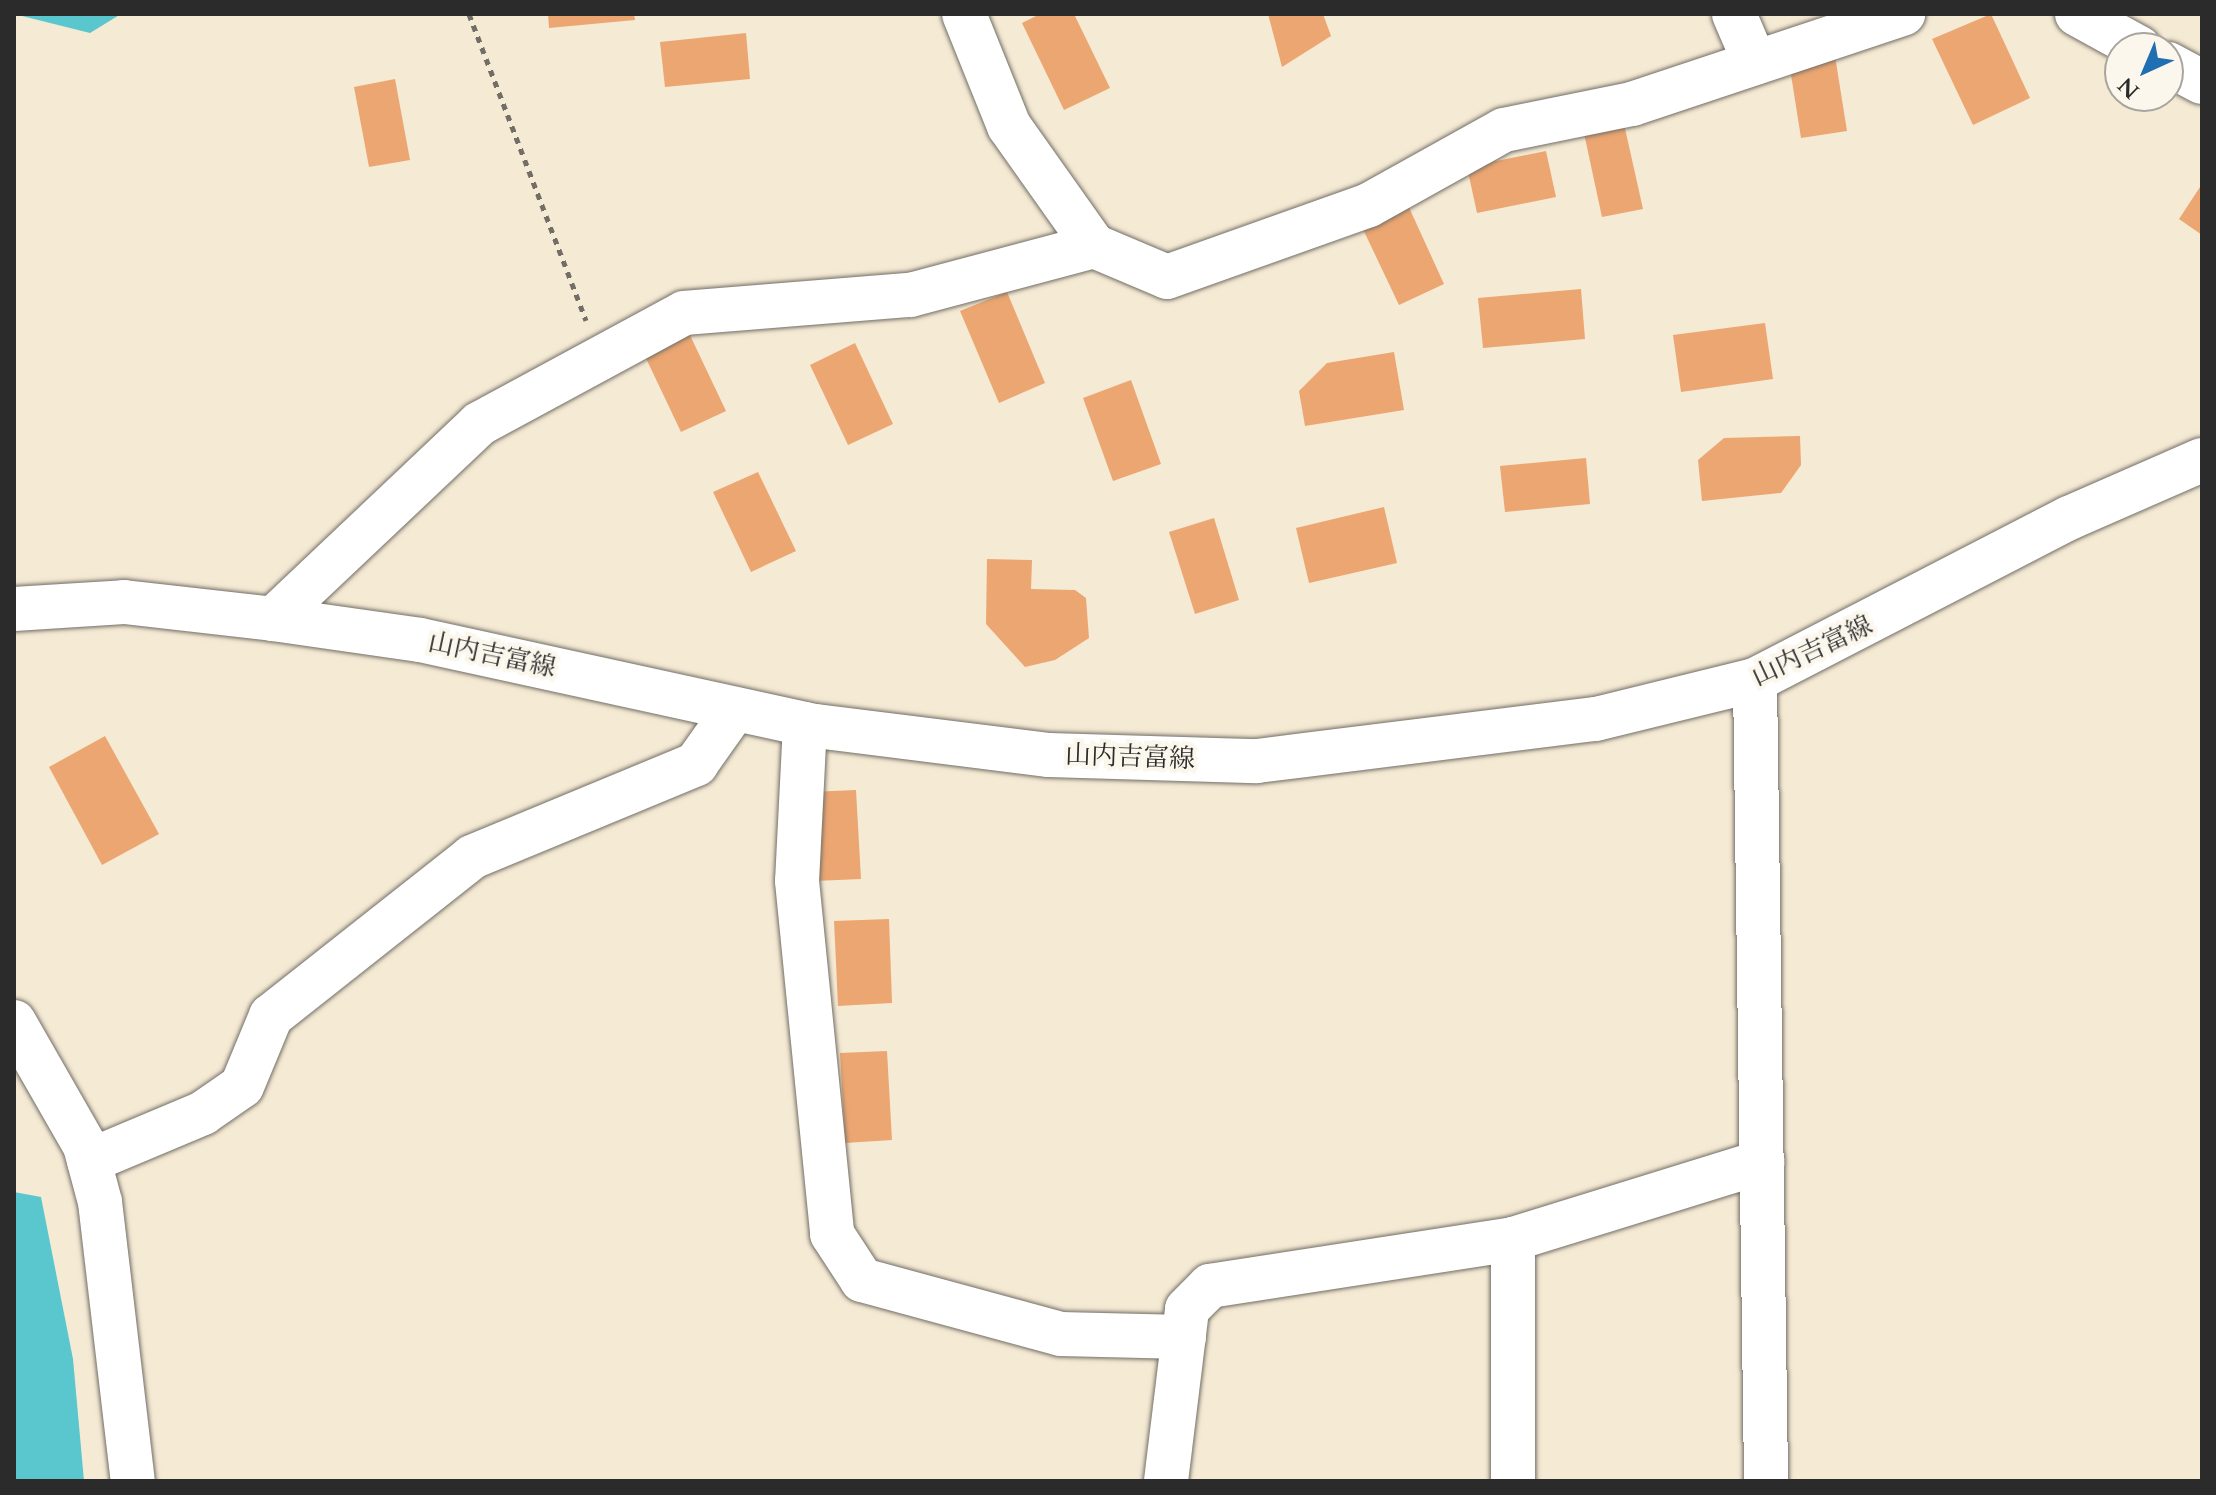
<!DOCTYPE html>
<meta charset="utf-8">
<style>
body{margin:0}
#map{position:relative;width:2216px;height:1495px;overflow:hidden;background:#f5ead4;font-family:Cardo,"Noto Serif JP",serif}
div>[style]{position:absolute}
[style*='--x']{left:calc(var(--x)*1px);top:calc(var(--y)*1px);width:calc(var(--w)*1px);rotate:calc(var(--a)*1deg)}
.water>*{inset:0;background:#5ac7ce}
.building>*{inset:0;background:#eca672}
.path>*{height:5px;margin-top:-2.5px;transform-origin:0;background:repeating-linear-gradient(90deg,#726e66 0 6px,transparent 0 12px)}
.roads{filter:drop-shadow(0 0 2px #726e66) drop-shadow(0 0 2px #726e66)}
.minor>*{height:44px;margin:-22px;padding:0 22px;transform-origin:22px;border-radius:22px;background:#fff}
.major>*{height:44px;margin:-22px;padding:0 22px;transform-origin:22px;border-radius:22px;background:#fff}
span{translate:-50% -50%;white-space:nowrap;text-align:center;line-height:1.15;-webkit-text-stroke:8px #fbf7ec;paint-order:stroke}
.street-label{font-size:26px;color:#2b2b2b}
.frame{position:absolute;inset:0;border:16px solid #2b2b2b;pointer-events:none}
.north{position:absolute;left:2104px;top:32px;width:80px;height:80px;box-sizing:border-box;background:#fbf7ec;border:2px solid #a8a59f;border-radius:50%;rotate:224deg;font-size:22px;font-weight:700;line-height:32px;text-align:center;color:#2b2b2b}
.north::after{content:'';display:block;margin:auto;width:28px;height:36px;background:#1f6fb2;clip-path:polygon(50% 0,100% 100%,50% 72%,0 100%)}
</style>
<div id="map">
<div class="water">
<div style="clip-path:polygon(14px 14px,121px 14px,90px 33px)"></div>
<div style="clip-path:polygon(14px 1192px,41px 1197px,73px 1359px,84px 1481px,14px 1481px)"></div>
</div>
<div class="building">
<div style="clip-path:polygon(548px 14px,634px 14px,635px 20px,549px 28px)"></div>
<div style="clip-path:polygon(1040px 14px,1074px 14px,1110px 88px,1064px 110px,1022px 23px)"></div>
<div style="clip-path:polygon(1268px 14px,1323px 14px,1331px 36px,1282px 67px)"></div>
<div style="clip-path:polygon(1991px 14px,2030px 98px,1973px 125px,1932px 39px)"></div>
<div style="clip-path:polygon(746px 33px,750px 79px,665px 87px,660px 42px)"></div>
<div style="clip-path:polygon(1835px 56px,1847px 131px,1801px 138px,1789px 62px)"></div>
<div style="clip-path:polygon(395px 79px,410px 160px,369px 167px,354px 87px)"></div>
<div style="clip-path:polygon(1622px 115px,1643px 209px,1602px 217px,1582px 124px)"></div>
<div style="clip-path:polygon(1546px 151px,1556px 197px,1477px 213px,1467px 167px)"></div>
<div style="clip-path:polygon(2202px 184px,2202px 235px,2179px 219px)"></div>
<div style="clip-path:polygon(1407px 203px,1444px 284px,1399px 305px,1361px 225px)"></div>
<div style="clip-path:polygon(1581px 289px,1585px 339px,1483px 348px,1478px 298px)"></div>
<div style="clip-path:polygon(1007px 292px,1045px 383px,999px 403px,960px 311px)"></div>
<div style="clip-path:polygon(1765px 323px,1773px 379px,1681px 392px,1673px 335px)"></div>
<div style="clip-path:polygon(688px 331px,726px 411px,681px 432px,643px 352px)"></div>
<div style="clip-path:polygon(855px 343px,893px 424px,848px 445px,810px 365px)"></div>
<div style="clip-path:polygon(1394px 352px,1404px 410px,1305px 426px,1299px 391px,1327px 363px)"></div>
<div style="clip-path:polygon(1131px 380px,1161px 464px,1113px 481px,1083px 398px)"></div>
<div style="clip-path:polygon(1800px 436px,1801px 465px,1781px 493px,1702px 501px,1698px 460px,1724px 438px)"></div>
<div style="clip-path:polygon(1586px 458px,1590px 504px,1505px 512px,1500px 466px)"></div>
<div style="clip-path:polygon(758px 472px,796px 551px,751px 572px,713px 492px)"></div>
<div style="clip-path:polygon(1384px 507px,1397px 563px,1309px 583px,1296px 528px)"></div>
<div style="clip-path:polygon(1214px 518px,1239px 600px,1195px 614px,1169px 532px)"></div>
<div style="clip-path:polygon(987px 559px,1032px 560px,1031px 589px,1075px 590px,1086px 598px,1089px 638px,1055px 660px,1025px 667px,986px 624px)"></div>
<div style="clip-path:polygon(105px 736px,159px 834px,102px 865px,49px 767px)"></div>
<div style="clip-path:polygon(856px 790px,861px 879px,814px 881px,809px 792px)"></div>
<div style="clip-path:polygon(889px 919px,892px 1003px,838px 1006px,834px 921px)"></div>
<div style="clip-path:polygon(887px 1051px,892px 1140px,845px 1143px,840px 1053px)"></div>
</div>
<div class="path">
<div style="--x:469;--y:14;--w:328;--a:69.1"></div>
</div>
<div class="roads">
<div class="minor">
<div style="--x:964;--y:14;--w:121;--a:68.1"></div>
<div style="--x:1009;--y:126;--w:147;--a:54.7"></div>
<div style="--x:1094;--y:246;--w:79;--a:23"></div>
<div style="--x:1167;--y:277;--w:214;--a:-19.6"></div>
<div style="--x:1369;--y:205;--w:154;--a:-29.1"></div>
<div style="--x:1504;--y:130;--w:131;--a:-11.5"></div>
<div style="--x:1632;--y:104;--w:286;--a:-18.4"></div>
<div style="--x:1734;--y:14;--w:53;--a:66.8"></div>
<div style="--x:2077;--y:14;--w:71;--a:28.7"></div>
<div style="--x:2168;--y:64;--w:38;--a:28"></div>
<div style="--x:273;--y:619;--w:284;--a:-43.4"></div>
<div style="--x:479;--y:424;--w:233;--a:-28.4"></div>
<div style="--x:684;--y:313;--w:227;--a:-4.6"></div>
<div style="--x:910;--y:295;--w:190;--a:-14.9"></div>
<div style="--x:1755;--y:680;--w:801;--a:89.21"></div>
<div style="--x:805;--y:724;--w:157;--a:92.9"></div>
<div style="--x:797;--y:881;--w:355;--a:84.3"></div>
<div style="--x:832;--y:1234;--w:55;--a:56.9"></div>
<div style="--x:862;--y:1280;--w:206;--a:15.2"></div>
<div style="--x:1061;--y:1334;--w:123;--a:1.4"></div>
<div style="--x:14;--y:1022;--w:143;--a:60.2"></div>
<div style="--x:85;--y:1146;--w:58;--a:75"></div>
<div style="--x:100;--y:1202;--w:281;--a:83.3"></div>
<div style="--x:89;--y:1161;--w:124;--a:-22.8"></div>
<div style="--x:203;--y:1113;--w:47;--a:-34.7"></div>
<div style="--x:242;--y:1086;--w:76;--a:-67.5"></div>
<div style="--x:271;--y:1016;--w:256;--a:-38.3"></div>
<div style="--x:472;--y:857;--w:243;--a:-22.5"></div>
<div style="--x:696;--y:764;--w:67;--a:-54.7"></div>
<div style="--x:1166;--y:1481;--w:173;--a:-83"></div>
<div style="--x:1187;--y:1309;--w:33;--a:-45"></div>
<div style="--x:1210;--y:1286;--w:307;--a:-8.8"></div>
<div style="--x:1513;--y:1239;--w:261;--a:-17.2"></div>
<div style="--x:1513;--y:1481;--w:242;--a:-90"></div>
</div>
<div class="major">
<div style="--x:14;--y:609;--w:110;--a:-3.6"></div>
<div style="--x:124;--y:602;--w:150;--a:6.5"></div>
<div style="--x:273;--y:619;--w:148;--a:8.1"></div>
<div style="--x:420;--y:640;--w:405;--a:12.3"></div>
<div style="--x:816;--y:726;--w:235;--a:7.1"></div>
<div style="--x:1049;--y:755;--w:208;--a:1.7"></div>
<div style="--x:1257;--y:761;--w:342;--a:-7.1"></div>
<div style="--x:1596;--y:719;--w:164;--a:-13.8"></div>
<div style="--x:1755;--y:680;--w:353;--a:-27.3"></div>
<div style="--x:2069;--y:518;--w:145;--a:-23.6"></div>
</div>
</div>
<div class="street-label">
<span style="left:1812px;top:651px;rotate:-25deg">山内吉富線</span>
<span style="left:492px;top:655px;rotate:12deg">山内吉富線</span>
<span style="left:1130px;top:757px;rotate:2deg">山内吉富線</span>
</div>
<div class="frame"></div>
<div class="north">N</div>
</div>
